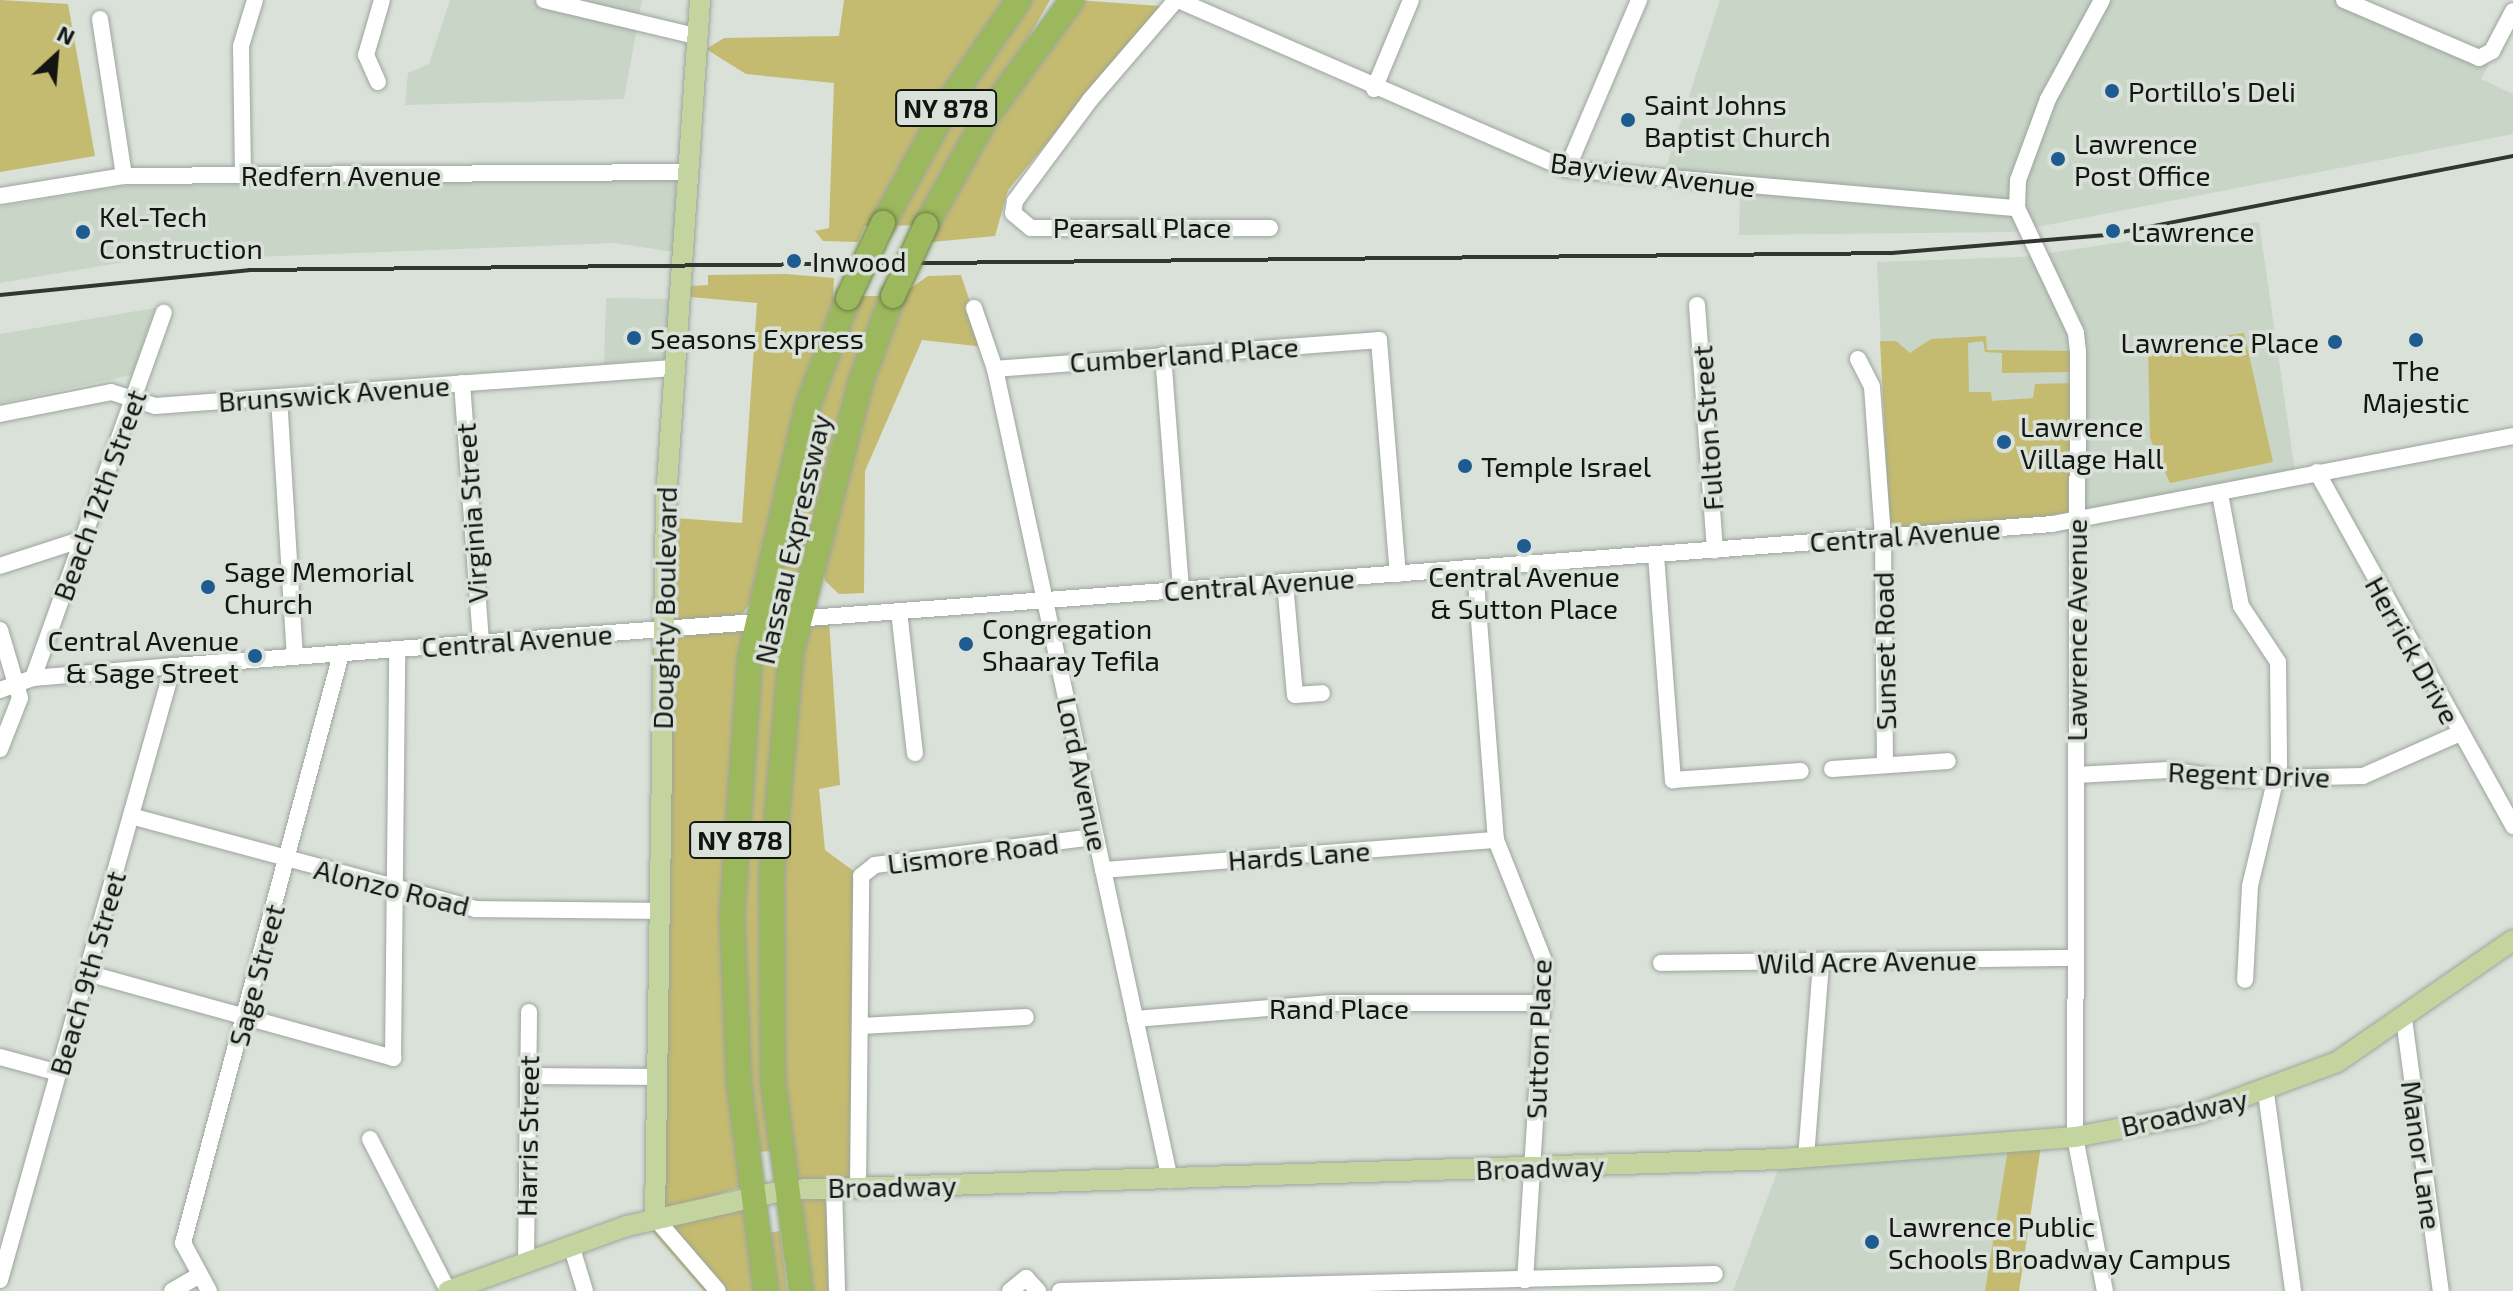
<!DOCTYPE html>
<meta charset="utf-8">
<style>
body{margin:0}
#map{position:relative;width:2513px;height:1291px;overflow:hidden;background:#d9e1d9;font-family:"Exo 2",sans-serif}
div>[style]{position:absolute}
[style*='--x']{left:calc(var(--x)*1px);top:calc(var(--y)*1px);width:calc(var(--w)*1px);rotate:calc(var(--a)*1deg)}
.built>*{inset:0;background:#c8d5c7}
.green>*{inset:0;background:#c4bb70}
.roads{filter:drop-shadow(0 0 2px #9da49d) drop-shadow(0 0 2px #9da49d)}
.minor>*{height:16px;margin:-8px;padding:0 8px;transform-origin:8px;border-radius:8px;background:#fff}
.major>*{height:20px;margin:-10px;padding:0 10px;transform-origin:10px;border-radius:10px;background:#c4d49e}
.highway>*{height:24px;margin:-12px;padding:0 12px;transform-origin:12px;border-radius:12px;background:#9cb85d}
.rail>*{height:4px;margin:-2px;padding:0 2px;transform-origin:2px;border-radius:2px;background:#323632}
.bridges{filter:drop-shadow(0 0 2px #6c7f43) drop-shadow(0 0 2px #6c7f43)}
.highway-bridge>*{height:24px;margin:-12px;padding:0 12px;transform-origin:12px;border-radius:12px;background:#9cb85d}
.dots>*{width:22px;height:22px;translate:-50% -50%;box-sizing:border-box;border:4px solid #d9e1d9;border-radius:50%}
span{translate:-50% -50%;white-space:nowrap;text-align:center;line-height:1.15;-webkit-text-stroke:7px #d9e1d9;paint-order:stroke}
.shield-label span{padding:2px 6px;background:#d9e1d9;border:2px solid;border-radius:6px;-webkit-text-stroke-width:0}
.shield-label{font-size:26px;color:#121512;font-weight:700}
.poi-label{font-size:28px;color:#121512}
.left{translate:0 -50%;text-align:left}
.right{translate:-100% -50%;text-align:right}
.street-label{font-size:28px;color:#121512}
.north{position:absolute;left:16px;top:16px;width:80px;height:80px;-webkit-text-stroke:6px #d9e1d9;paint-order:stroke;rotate:26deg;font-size:22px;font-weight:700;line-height:32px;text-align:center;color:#121512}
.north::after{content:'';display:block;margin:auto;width:28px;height:36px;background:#121512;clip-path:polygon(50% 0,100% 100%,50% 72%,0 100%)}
</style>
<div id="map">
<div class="built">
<div style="clip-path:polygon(450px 0,642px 0,624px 99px,405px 105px,408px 73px,429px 64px)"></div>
<div style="clip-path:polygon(1720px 0,2346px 0,2489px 64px,2481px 79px,2513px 94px,2513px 134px,2012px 232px,1739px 235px,1740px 188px,1661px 183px)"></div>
<div style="clip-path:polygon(676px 180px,674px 252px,615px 243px,125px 262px,0 283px,0 207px,122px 186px)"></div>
<div style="clip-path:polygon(2259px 222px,2295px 472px,2071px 518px,1890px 533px,1877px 262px,2021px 257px)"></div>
<div style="clip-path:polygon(606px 298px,675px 299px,672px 358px,604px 364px)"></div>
<div style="clip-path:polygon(155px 308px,132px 375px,0 403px,0 334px)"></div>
<div style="clip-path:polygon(2009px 1142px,1985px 1291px,1733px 1291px,1782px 1159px)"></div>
</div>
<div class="green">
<div style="clip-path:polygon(0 0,68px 4px,95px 156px,0 172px)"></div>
<div style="clip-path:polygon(844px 0,1016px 0,879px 226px,865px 226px,858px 242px,823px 241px,815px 231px,829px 228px,834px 83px,746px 74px,706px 49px,724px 38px,839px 36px)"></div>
<div style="clip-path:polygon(1027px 0,1050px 0,922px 225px,886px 226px)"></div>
<div style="clip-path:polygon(1077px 0,1160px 6px,1008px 190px,995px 236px,932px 242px,976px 146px)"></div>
<div style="clip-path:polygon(786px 274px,834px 278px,833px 297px,846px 297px,783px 470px,750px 603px,739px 619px,665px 628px,675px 518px,742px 523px,757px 303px,691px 297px,691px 286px,708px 285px,708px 275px)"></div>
<div style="clip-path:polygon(961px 275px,985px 347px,922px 340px,865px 471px,864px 593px,839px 594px,825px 581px,822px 564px,843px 472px,901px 295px,928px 276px)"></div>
<div style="clip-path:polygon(856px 296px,885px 296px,837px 424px,798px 582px,779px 579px,822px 390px)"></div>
<div style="clip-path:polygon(2244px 333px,2273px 462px,2170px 483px,2150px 438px,2148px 347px)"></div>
<div style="clip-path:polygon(1986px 336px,1987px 350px,2076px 351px,2075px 372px,2002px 373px,2002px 353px,1985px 352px,1983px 341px,1968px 343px,1969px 392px,1991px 392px,1992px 401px,2033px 398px,2035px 384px,2076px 383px,2074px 518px,1890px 533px,1880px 341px,1896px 341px,1910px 353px,1931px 339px)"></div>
<div style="clip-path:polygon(829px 621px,840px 785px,819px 789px,825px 850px,855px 872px,854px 1182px,795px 1184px,775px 1080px,775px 877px,805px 624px)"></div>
<div style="clip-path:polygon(746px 628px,730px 913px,742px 1187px,659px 1212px,664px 631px)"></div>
<div style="clip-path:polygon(760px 660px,791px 660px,781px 729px,778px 1151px,752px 1152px,738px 1003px)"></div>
<div style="clip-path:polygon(2042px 1139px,2019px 1291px,1985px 1291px,2009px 1142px)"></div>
<div style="clip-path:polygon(832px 1192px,828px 1291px,803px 1291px,787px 1193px)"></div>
<div style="clip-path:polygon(743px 1208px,761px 1291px,704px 1291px,644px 1222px)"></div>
<div style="clip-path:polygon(780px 1231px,787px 1291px,769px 1291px,760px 1234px)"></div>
</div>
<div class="roads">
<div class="minor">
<div style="--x:544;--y:0;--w:155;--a:13.4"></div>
<div style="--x:1176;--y:0;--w:132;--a:130.7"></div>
<div style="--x:1090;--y:100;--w:126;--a:126.6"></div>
<div style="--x:1015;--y:201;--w:12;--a:99"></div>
<div style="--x:1013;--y:213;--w:23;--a:40"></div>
<div style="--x:1031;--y:228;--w:239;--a:0"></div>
<div style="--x:1178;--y:0;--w:424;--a:23.5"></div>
<div style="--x:1567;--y:169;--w:452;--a:5"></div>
<div style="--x:2102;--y:0;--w:113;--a:118.6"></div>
<div style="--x:2048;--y:99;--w:86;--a:110.3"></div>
<div style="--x:2018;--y:180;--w:28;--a:92"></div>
<div style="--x:2017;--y:208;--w:138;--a:64.7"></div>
<div style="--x:2076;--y:333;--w:19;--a:84"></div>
<div style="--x:2078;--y:352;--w:785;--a:90.22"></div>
<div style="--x:2075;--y:1137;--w:157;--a:79"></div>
<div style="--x:2344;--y:0;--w:147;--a:23.2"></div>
<div style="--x:2479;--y:58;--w:15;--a:-28"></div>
<div style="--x:2492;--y:51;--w:45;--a:-62.3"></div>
<div style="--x:100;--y:19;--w:159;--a:81.3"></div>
<div style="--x:378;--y:82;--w:30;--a:-114"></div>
<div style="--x:366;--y:55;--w:57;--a:-73.8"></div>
<div style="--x:1374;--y:89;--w:96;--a:-67.4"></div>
<div style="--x:1567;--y:169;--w:184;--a:-66.9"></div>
<div style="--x:243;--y:174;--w:128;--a:-90.9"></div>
<div style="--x:241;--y:46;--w:48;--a:-73.1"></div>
<div style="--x:0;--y:196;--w:126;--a:-9.2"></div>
<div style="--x:124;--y:176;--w:560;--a:-0.41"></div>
<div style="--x:1697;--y:305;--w:246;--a:85.8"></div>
<div style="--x:974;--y:308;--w:65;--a:71"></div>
<div style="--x:995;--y:369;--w:830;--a:77.82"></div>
<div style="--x:1163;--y:355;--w:235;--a:85.6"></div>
<div style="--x:1858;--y:359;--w:31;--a:63"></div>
<div style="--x:1872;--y:387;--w:149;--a:85.8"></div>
<div style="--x:1883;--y:536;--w:229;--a:89.5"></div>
<div style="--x:995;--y:369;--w:385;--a:-4.3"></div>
<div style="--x:1379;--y:340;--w:235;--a:85.4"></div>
<div style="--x:462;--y:383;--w:260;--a:85.8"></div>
<div style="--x:279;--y:397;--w:260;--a:86.5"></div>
<div style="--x:0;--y:414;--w:113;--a:-11.2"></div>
<div style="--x:111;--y:392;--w:46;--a:17.7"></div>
<div style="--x:155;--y:406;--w:519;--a:-4.2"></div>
<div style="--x:2317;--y:472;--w:405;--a:61"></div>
<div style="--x:2220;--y:494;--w:114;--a:79.4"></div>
<div style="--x:2241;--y:606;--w:67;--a:56.5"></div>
<div style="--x:2278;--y:662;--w:103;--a:89.4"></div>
<div style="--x:2279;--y:765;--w:124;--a:103.5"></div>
<div style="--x:2250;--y:886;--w:94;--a:93"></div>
<div style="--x:1656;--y:555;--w:226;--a:85.7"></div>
<div style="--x:1673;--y:780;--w:128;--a:-4"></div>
<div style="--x:0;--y:566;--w:87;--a:-18"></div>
<div style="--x:1475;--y:568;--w:273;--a:85.6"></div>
<div style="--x:1496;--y:840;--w:132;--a:68.3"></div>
<div style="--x:1545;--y:963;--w:318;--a:93.6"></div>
<div style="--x:1285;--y:583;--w:112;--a:84.9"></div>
<div style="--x:1295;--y:695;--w:27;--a:-4"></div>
<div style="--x:899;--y:611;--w:143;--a:83.6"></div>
<div style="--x:0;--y:630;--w:71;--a:73.6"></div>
<div style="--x:20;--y:698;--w:55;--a:111.4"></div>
<div style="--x:33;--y:678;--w:388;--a:-70.3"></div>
<div style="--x:0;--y:690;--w:35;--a:-20"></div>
<div style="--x:33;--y:678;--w:141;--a:-4.9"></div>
<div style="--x:173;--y:666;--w:1884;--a:-4.32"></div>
<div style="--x:2052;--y:524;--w:469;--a:-10.8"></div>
<div style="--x:1832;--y:769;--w:116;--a:-3.9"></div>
<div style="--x:2076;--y:775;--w:93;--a:-3.1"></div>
<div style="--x:2169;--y:770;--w:60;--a:8.7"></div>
<div style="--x:2228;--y:779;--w:135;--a:-1.3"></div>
<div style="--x:2363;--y:776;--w:106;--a:-23.9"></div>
<div style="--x:131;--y:816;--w:356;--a:15.1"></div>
<div style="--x:475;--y:909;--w:184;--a:0.6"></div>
<div style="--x:1103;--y:870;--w:394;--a:-4.4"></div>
<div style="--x:1661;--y:963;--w:413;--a:-0.7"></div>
<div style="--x:87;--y:973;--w:318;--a:15.5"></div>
<div style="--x:393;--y:1058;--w:409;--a:-89.4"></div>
<div style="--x:1135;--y:1019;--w:197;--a:-4.7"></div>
<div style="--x:1331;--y:1003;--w:213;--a:0"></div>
<div style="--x:2404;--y:1019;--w:275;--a:82.3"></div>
<div style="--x:861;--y:1026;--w:165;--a:-3.1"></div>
<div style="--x:0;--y:1057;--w:61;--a:15.2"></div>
<div style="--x:528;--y:1076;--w:130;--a:0.4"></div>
<div style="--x:2266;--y:1093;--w:200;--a:82.2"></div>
<div style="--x:370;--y:1139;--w:171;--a:62.8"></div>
<div style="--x:1806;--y:1158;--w:198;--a:-85.6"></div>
<div style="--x:834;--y:1187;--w:104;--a:88.3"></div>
<div style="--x:858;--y:1187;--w:311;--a:-89.4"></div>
<div style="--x:861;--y:876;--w:18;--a:-38"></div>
<div style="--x:875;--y:865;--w:222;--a:-7.3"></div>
<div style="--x:655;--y:1218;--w:96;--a:49.2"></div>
<div style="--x:571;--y:1245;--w:48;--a:73.1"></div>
<div style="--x:526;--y:1261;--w:249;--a:-89.3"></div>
<div style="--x:0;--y:1280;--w:638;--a:-74.26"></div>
<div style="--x:172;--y:1291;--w:32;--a:-30"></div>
<div style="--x:209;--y:1291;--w:55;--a:-118.4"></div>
<div style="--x:183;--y:1243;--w:610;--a:-74.98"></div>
<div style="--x:1010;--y:1291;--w:21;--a:-39"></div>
<div style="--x:1026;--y:1278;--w:18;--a:47"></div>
<div style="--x:1060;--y:1291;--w:655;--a:-1.49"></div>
</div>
<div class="major">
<div style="--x:655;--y:1218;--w:719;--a:-89.12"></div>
<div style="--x:666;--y:499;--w:500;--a:-86.1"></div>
<div style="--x:448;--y:1291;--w:190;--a:-20"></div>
<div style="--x:627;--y:1226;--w:162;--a:-12.8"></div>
<div style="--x:785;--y:1190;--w:997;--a:-1.78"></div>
<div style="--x:1782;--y:1159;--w:294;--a:-4.3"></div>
<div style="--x:2075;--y:1137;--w:124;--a:-10.7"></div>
<div style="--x:2197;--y:1114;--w:149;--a:-20.4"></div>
<div style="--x:2337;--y:1062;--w:214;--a:-34.7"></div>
</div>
<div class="highway">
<div style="--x:883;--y:223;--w:144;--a:-61.3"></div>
<div style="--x:952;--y:97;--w:118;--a:-55.4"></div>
<div style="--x:926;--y:225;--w:125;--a:-60.8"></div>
<div style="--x:987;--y:116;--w:144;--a:-53.8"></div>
<div style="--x:766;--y:1291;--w:211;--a:-97.4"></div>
<div style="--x:739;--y:1082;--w:167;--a:-92.4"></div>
<div style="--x:732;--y:915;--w:259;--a:-86"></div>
<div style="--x:750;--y:657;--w:255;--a:-77.1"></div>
<div style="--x:807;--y:408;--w:117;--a:-69.6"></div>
<div style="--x:801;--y:1291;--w:213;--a:-97.6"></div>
<div style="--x:773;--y:1080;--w:208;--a:-90.3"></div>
<div style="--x:772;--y:872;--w:219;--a:-85"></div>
<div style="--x:791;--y:654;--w:282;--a:-75.6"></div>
<div style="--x:861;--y:381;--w:91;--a:-69.4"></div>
</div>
</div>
<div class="rail">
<div style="--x:0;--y:295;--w:250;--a:-5.7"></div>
<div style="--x:249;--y:270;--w:1642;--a:-0.59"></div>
<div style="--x:1891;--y:253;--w:217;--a:-4.8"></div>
<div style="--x:2107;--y:235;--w:414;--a:-11"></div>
</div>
<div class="bridges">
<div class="highway-bridge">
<div style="--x:893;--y:296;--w:78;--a:-65.1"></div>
<div style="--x:848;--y:298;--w:83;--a:-65"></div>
</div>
</div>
<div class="dots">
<div style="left:2112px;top:91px;background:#1e5b91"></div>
<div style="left:1628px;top:120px;background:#1e5b91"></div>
<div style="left:2058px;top:159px;background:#1e5b91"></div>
<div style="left:2113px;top:231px;background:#1e5b91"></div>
<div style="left:83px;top:232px;background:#1e5b91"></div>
<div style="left:794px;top:261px;background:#1e5b91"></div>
<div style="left:634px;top:338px;background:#1e5b91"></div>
<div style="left:2416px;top:340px;background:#1e5b91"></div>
<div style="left:2335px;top:342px;background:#1e5b91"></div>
<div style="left:2004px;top:442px;background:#1e5b91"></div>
<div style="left:1465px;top:466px;background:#1e5b91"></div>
<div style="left:1524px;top:546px;background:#1e5b91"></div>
<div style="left:208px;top:587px;background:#1e5b91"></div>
<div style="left:966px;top:644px;background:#1e5b91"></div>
<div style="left:255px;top:656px;background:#1e5b91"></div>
<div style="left:1872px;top:1242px;background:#1e5b91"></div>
</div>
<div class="shield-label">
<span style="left:946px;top:108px">NY 878</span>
<span style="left:740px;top:840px">NY 878</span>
</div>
<div class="poi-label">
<span class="left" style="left:2128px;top:91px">Portillo’s Deli</span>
<span class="left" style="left:1644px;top:120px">Saint Johns<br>Baptist Church</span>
<span class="left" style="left:2074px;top:159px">Lawrence<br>Post Office</span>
<span class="left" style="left:99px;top:232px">Kel-Tech<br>Construction</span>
<span class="left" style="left:2131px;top:231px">Lawrence</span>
<span class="left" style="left:812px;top:261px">Inwood</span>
<span class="left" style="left:650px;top:338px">Seasons Express</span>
<span class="right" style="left:2319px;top:342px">Lawrence Place</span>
<span style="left:2416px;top:386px">The<br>Majestic</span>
<span class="left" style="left:2020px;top:442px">Lawrence<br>Village Hall</span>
<span class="left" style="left:1481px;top:466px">Temple Israel</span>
<span class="left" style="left:224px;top:587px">Sage Memorial<br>Church</span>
<span style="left:1524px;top:592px">Central Avenue<br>&amp; Sutton Place</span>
<span class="left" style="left:982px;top:644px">Congregation<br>Shaaray Tefila</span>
<span class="right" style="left:239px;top:656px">Central Avenue<br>&amp; Sage Street</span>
<span class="left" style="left:1888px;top:1242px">Lawrence Public<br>Schools Broadway Campus</span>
</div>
<div class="street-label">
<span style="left:1653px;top:174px;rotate:7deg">Bayview Avenue</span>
<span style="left:341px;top:175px">Redfern Avenue</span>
<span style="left:1142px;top:227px">Pearsall Place</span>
<span style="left:1184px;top:354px;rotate:-4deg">Cumberland Place</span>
<span style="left:334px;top:393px;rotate:-4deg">Brunswick Avenue</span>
<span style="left:1707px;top:428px;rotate:-94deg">Fulton Street</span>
<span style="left:99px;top:495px;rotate:-70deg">Beach 12th Street</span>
<span style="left:471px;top:513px;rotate:-94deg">Virginia Street</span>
<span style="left:1905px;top:535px;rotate:-4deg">Central Avenue</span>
<span style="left:792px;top:539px;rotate:-77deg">Nassau Expressway</span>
<span style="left:1259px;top:584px;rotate:-4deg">Central Avenue</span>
<span style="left:664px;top:608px;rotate:-89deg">Doughty Boulevard</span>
<span style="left:2076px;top:630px;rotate:-90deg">Lawrence Avenue</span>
<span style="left:517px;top:640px;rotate:-4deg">Central Avenue</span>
<span style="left:2413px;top:650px;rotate:61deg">Herrick Drive</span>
<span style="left:1884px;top:651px;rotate:-91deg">Sunset Road</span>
<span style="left:1083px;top:774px;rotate:78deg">Lord Avenue</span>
<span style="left:2249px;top:774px;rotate:2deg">Regent Drive</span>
<span style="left:973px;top:853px;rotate:-7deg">Lismore Road</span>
<span style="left:1299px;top:855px;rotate:-4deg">Hards Lane</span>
<span style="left:392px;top:887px;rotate:14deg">Alonzo Road</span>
<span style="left:1867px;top:961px;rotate:-1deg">Wild Acre Avenue</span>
<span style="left:87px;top:973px;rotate:-74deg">Beach 9th Street</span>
<span style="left:256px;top:975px;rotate:-75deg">Sage Street</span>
<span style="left:1339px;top:1008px">Rand Place</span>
<span style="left:1538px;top:1039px;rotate:-88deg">Sutton Place</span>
<span style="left:2184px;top:1112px;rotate:-13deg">Broadway</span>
<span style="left:527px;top:1136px;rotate:-89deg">Harris Street</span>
<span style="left:2422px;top:1155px;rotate:82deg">Manor Lane</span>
<span style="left:1540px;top:1167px;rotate:-2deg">Broadway</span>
<span style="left:892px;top:1186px;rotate:-1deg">Broadway</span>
</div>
<div class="north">N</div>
</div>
